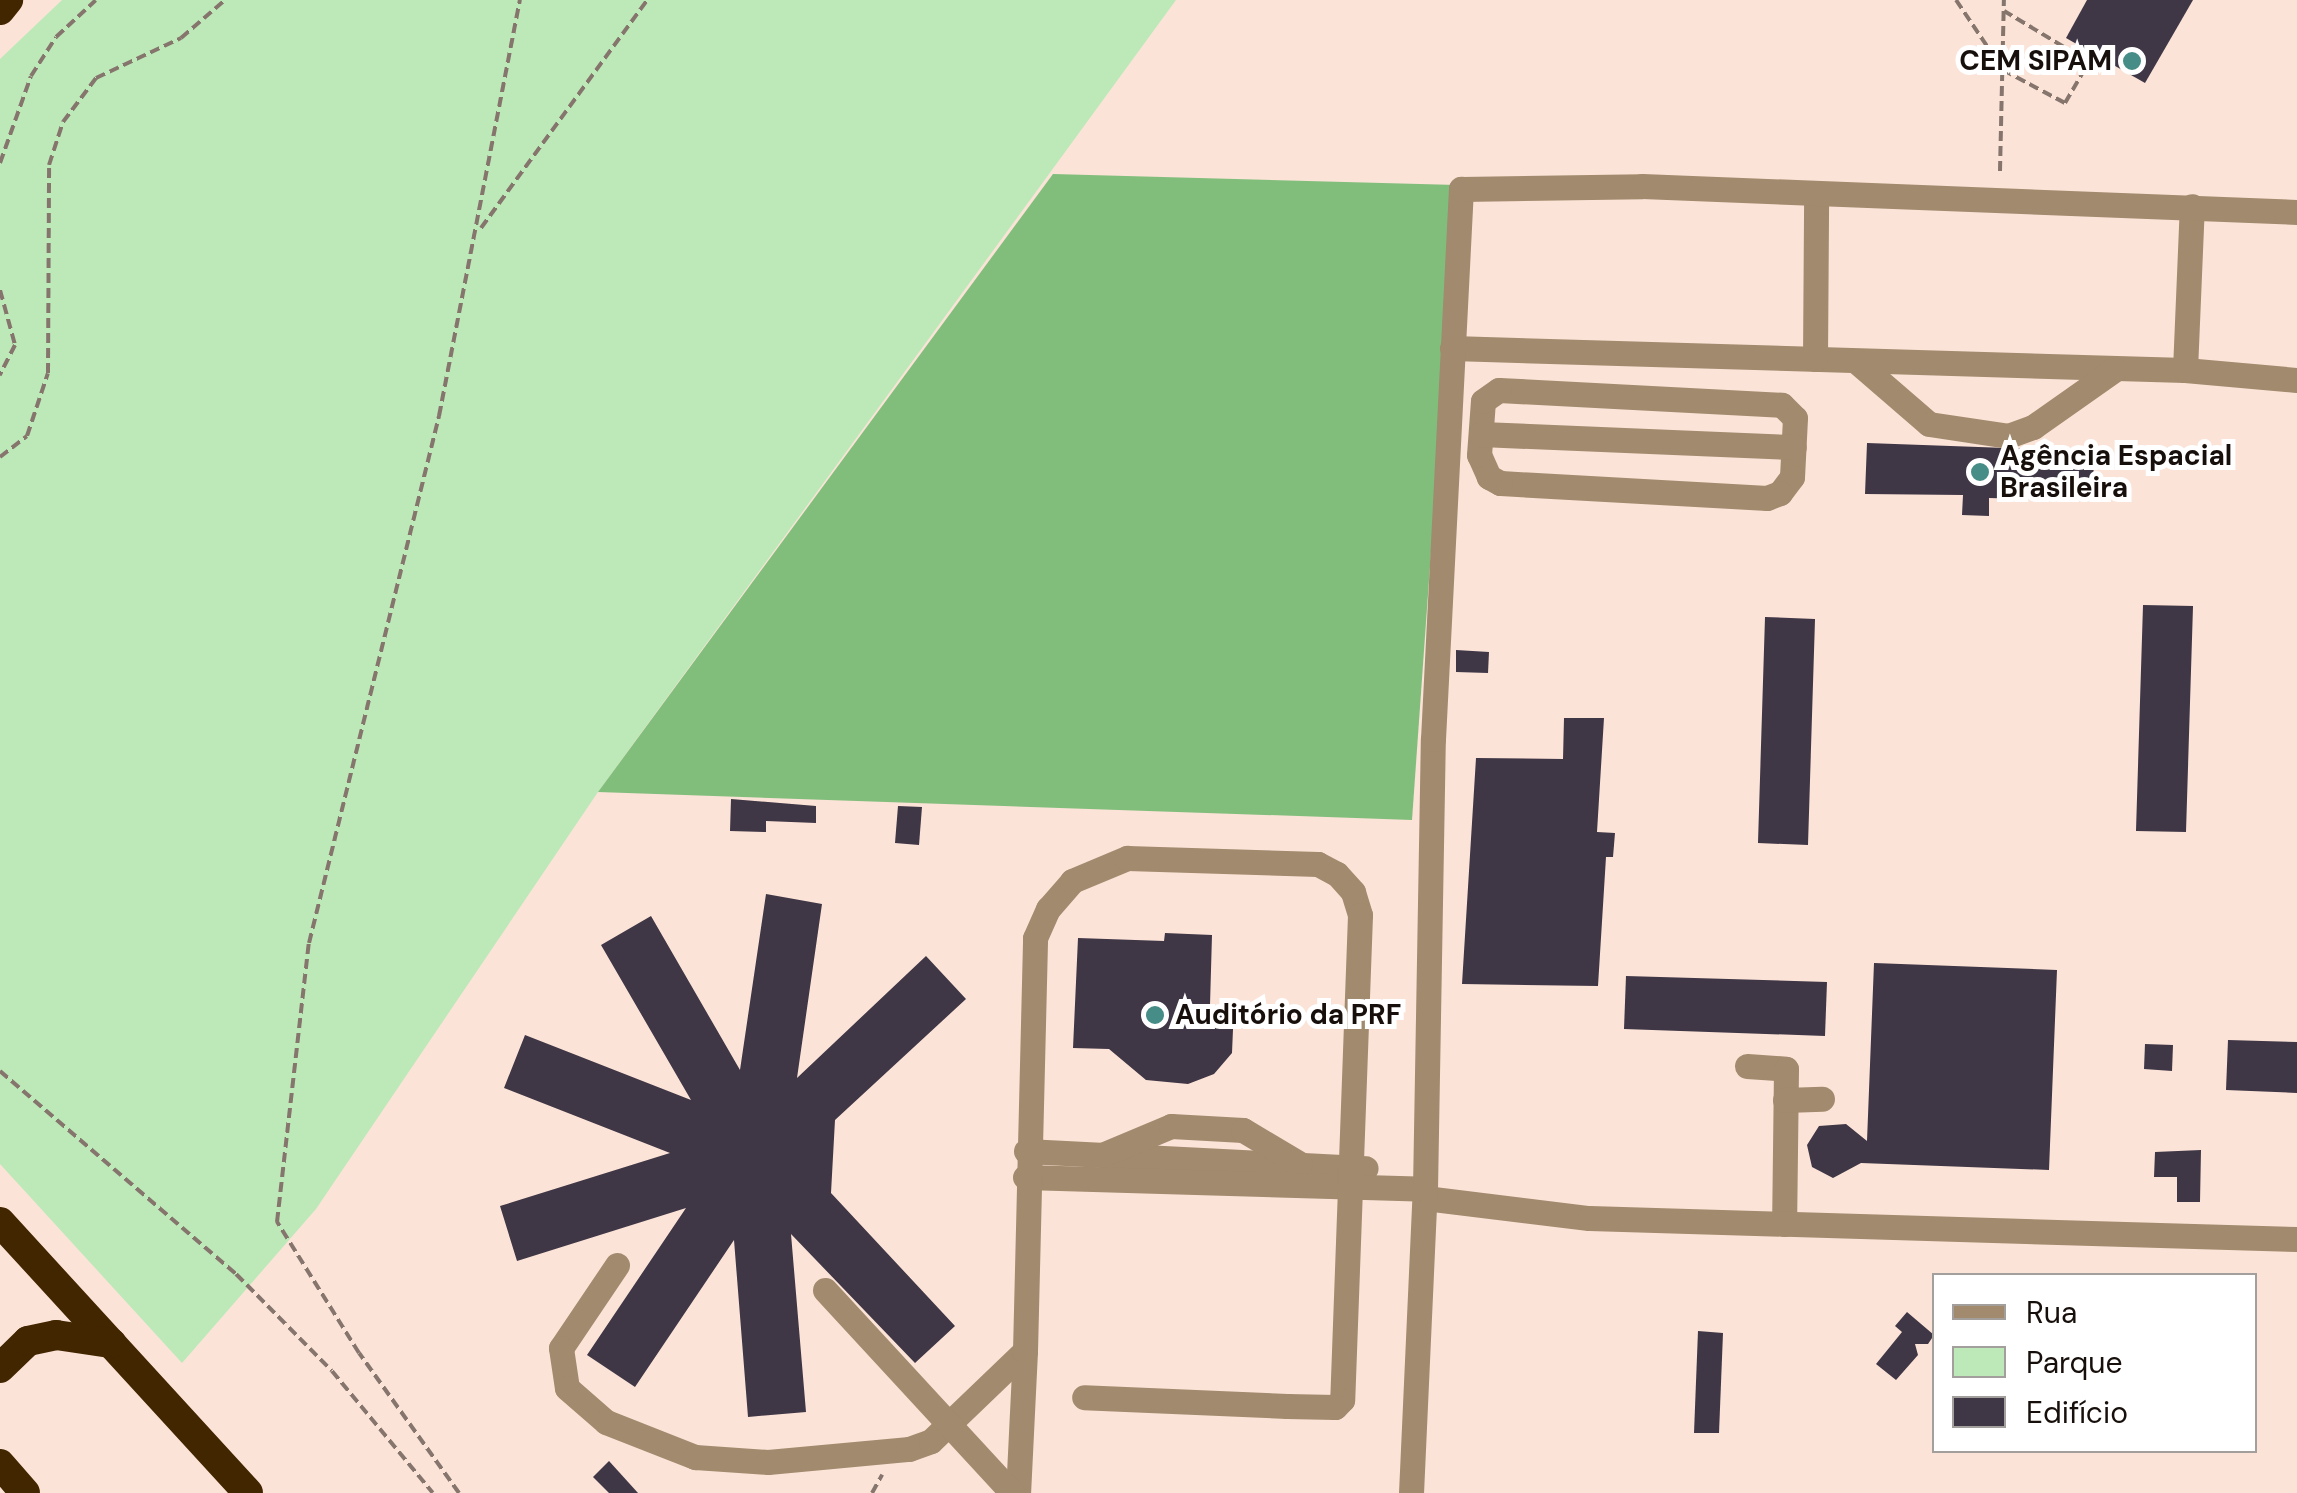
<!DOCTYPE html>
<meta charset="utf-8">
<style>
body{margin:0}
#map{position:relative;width:2297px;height:1493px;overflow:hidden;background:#fbe3d7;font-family:"DM Sans",sans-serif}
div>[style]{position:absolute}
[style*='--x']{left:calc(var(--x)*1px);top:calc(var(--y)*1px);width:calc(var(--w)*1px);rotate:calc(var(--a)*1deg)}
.green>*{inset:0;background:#bde9b9}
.forest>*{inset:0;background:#81be7c}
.building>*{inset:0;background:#3f3646}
.path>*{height:4px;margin-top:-2px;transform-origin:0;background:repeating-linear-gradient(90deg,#85756d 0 10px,transparent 0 15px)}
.minor>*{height:25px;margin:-12.5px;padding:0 12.5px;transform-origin:12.5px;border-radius:12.5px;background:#a18a6d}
.highway>*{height:30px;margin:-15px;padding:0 15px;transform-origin:15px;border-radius:15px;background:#412600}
.dots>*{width:28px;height:28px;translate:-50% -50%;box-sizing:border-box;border:5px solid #fff;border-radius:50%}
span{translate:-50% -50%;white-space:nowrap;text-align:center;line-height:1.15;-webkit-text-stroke:10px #fff;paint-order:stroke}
.poi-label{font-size:28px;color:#170f0b;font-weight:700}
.right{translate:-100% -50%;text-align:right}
.left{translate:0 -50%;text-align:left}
.legend{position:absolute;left:1932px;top:1273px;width:325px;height:180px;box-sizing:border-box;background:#fff;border:2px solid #a29f9d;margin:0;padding:12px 18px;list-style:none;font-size:30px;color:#170f0b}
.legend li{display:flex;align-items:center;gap:20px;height:50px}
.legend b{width:50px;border:2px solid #a29f9d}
</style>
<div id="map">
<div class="green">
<div style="clip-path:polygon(62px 0,1176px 0,598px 792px,316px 1209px,182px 1363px,0 1164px,0 59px)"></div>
</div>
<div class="forest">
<div style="clip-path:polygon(1053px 174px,1457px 185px,1412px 820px,598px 792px)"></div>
</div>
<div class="building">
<div style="clip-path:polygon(2087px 0,2193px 0,2145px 83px,2066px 38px)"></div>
<div style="clip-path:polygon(1867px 443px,2094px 451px,2093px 501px,1989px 498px,1989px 516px,1962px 515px,1963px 495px,1865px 494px)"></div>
<div style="clip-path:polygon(2143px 605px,2193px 606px,2186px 832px,2136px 831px)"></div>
<div style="clip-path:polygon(1765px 617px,1815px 619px,1808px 845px,1758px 843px)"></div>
<div style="clip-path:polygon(1456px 650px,1489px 652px,1488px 673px,1456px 672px)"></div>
<div style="clip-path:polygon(1564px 718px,1604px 718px,1597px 832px,1615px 833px,1613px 857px,1606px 857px,1598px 986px,1462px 984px,1476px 758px,1563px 759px)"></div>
<div style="clip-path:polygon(731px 799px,816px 806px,816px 823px,766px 821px,766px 832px,730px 831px)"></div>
<div style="clip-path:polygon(898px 806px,922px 807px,919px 845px,895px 843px)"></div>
<div style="clip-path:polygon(766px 894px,822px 904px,797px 1078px,926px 956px,966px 999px,835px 1120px,831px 1193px,955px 1326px,915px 1363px,791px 1234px,806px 1412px,748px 1417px,734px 1240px,635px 1387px,587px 1355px,686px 1208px,517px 1261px,500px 1206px,670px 1153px,504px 1088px,525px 1035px,691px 1100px,601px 945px,651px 916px,740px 1070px)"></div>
<div style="clip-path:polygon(1165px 933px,1212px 935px,1210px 1005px,1234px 1006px,1232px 1053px,1214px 1074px,1188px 1084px,1146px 1080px,1109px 1049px,1073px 1048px,1078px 938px,1164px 941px)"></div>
<div style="clip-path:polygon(1874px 963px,2057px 970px,2049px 1170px,1861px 1163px,1833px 1178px,1812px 1167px,1807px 1145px,1819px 1126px,1846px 1124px,1867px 1141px)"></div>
<div style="clip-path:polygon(1626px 976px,1827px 982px,1825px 1036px,1624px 1029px)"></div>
<div style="clip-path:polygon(2228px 1040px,2297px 1042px,2297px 1093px,2226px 1090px)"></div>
<div style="clip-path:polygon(2145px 1044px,2173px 1045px,2172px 1071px,2144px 1069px)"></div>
<div style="clip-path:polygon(2201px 1150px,2200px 1202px,2177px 1202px,2177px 1177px,2154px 1177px,2155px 1152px)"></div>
<div style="clip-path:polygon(1907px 1312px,1934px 1335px,1928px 1344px,1915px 1344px,1918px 1355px,1896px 1380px,1876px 1364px,1902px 1332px,1895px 1326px)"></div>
<div style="clip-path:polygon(1698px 1331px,1723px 1333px,1719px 1433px,1694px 1433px)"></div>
<div style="clip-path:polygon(609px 1461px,638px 1493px,609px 1493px,593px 1477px)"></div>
</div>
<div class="path">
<div style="--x:1956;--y:0;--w:84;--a:56.1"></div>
<div style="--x:2003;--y:70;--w:70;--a:28"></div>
<div style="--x:2065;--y:103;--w:48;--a:-59.7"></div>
<div style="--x:2089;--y:62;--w:99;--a:-149"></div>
<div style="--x:0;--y:163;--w:92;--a:-70.4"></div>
<div style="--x:31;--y:76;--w:46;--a:-57.3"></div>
<div style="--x:56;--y:37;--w:54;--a:-42.8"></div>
<div style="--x:2000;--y:171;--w:171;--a:-88.7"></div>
<div style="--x:481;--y:228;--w:282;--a:-53.9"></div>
<div style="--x:0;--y:290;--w:57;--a:74.7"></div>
<div style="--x:15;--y:345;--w:34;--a:117"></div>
<div style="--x:0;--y:457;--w:34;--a:-38"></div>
<div style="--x:27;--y:436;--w:66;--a:-71.6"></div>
<div style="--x:48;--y:373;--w:208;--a:-89.7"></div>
<div style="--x:49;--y:165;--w:45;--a:-72"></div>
<div style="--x:63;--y:122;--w:55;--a:-53.1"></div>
<div style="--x:96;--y:78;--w:94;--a:-25.2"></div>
<div style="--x:181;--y:38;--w:58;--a:-40.8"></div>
<div style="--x:0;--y:1071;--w:311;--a:40.7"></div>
<div style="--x:236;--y:1274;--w:136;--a:45.3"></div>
<div style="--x:332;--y:1371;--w:158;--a:50.4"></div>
<div style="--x:459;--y:1493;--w:172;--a:-125.5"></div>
<div style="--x:359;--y:1353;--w:155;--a:-122"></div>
<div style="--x:277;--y:1222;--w:281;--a:-83.5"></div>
<div style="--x:309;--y:943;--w:543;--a:-76.14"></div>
<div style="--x:439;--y:416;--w:424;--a:-79"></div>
<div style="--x:872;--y:1493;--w:21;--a:-61"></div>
</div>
<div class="minor">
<div style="--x:1452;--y:348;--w:733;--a:1.72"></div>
<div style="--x:2185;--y:370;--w:112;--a:5.1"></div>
<div style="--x:1815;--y:359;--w:163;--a:-89.6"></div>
<div style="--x:1856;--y:361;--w:96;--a:40.8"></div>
<div style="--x:1929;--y:424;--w:80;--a:8.6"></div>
<div style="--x:2008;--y:436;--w:27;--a:-20"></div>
<div style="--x:2033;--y:427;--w:99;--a:-35.1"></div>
<div style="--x:2185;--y:370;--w:164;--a:-87.6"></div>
<div style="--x:1499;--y:390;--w:283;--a:3"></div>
<div style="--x:1782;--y:405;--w:18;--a:45"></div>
<div style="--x:1795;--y:418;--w:59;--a:92.9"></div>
<div style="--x:1792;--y:477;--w:20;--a:127"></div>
<div style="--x:1780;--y:493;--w:14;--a:159"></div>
<div style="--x:1767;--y:498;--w:267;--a:-176.8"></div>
<div style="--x:1500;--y:483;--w:13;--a:-151"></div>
<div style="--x:1489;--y:477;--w:24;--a:-114"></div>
<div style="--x:1479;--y:455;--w:54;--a:-85.8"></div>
<div style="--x:1483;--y:401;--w:19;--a:-35"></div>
<div style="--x:1481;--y:434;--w:313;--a:2.4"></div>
<div style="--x:1747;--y:1066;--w:39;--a:4"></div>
<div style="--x:1786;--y:1069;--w:155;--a:90.7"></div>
<div style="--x:1785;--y:1100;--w:37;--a:-2"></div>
<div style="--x:1026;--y:1151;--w:340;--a:2.9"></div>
<div style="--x:1102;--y:1155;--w:75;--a:-22.8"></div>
<div style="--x:1171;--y:1126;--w:72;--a:3.2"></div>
<div style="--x:1243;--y:1130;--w:66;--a:30.8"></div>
<div style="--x:1025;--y:1177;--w:400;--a:1.7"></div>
<div style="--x:1425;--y:1198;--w:165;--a:7"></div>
<div style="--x:1589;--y:1218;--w:708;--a:1.7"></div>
<div style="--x:617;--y:1265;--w:100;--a:124"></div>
<div style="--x:561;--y:1348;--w:40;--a:81.5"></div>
<div style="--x:567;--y:1388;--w:52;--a:41.1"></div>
<div style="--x:606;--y:1422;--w:96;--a:21.5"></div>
<div style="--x:695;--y:1457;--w:73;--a:3.9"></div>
<div style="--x:768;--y:1462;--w:142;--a:-5.3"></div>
<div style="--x:909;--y:1449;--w:23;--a:-20"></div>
<div style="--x:931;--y:1441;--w:130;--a:-43.8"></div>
<div style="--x:1025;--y:1351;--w:142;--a:92.8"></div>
<div style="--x:825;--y:1290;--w:276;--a:47.3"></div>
<div style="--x:1025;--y:1351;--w:413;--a:-88.6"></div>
<div style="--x:1035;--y:938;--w:32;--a:-66"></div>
<div style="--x:1048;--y:909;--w:37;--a:-49"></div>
<div style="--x:1072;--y:881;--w:60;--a:-22.7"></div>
<div style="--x:1127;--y:858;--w:191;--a:1.8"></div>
<div style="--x:1318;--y:864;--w:21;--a:28"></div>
<div style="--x:1337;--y:874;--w:24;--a:48"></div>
<div style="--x:1353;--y:892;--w:24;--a:73"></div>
<div style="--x:1360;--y:915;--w:485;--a:92.1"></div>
<div style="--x:1342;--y:1400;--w:10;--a:135"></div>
<div style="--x:1335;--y:1407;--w:48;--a:-178.8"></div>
<div style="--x:1287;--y:1406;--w:203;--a:-177.5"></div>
<div style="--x:1411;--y:1493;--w:304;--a:-87.4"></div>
<div style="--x:1425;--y:1189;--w:450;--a:-89"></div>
<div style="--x:1433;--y:739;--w:551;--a:-87.09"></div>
<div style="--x:1461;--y:189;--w:181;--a:-0.9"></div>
<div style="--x:1642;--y:186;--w:656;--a:2.27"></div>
</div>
<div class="highway">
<div style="--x:0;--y:10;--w:13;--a:-51"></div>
<div style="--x:0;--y:1222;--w:367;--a:47.5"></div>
<div style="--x:0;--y:1368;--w:39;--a:-44"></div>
<div style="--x:28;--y:1341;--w:29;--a:-12"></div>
<div style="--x:56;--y:1335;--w:56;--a:8.3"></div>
<div style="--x:0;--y:1464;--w:38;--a:49"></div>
</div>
<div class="dots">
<div style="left:2132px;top:61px;background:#468d87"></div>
<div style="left:1980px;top:472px;background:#468d87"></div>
<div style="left:1155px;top:1015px;background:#468d87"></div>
</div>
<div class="poi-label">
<span class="right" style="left:2112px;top:61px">CEM SIPAM</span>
<span class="left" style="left:2000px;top:472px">Agência Espacial<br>Brasileira</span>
<span class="left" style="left:1175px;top:1015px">Auditório da PRF</span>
</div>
<ul class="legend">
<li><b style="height:12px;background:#a18a6d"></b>Rua</li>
<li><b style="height:28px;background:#bde9b9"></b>Parque</li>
<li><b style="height:28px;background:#3f3646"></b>Edifício</li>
</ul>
</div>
